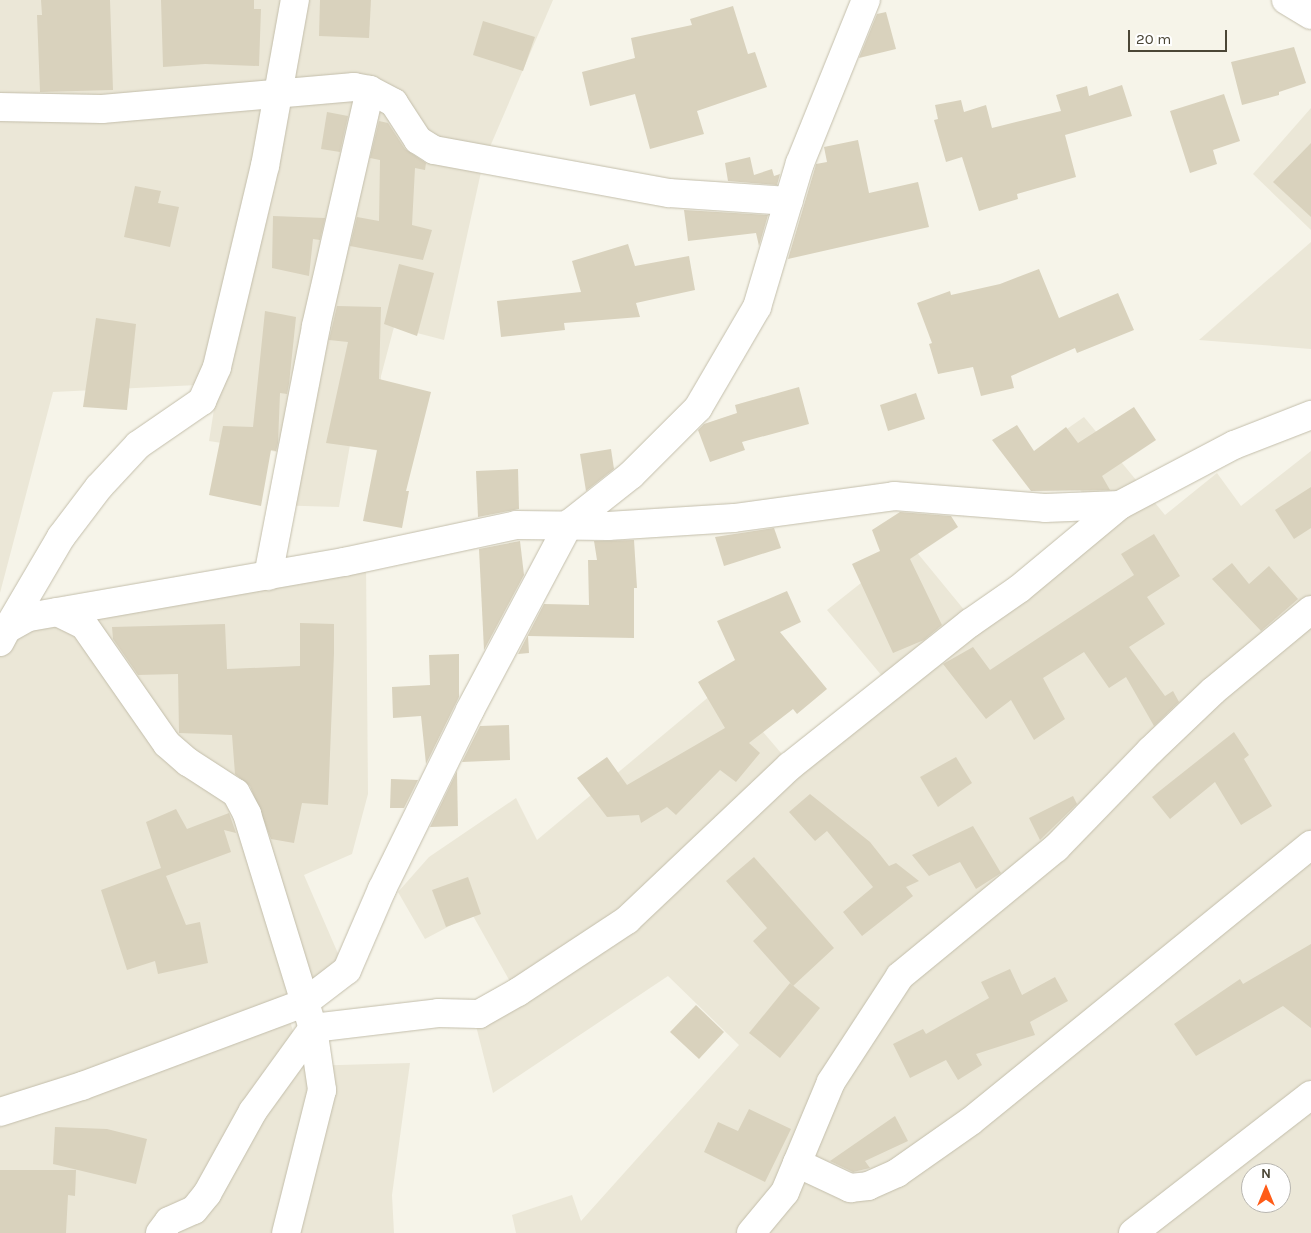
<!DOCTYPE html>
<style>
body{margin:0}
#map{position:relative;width:1311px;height:1233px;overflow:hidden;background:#f6f4e9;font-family:Karla,sans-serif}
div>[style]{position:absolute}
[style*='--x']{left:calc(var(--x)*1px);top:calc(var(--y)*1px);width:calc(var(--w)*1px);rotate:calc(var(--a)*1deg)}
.residential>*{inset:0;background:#ebe7d7}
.building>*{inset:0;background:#d9d2bd}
.roads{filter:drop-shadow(0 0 1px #c3beab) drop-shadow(0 0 1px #c3beab)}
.minor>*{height:28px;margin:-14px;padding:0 14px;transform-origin:14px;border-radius:14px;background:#fff}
span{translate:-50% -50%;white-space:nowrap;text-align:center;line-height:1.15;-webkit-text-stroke:4px #fff;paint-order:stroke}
.north{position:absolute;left:1241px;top:1163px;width:50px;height:50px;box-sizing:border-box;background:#fff;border:1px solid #b7b5af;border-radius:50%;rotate:0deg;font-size:14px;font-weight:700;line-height:20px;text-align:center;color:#4b4636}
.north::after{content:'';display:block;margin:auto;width:18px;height:22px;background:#ff5c18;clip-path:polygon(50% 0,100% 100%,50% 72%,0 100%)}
.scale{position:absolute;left:1128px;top:30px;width:99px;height:22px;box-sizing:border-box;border:2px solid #4b4636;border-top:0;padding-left:6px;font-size:15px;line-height:18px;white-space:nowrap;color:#4b4636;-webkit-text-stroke:4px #fff;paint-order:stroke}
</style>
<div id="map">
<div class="residential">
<div style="clip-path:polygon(0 0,553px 0,483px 163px,444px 340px,394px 327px,381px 376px,379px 408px,398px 455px,350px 445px,339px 507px,270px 505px,278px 452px,209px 441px,218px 384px,53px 392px,0 593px)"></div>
<div style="clip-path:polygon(1311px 108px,1311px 230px,1253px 174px)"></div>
<div style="clip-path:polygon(1311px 242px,1311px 349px,1199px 340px)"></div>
<div style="clip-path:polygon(evenodd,1084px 417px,1165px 515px,1217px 473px,1241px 506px,1311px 451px,1311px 1233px,516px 1233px,512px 1215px,572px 1195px,581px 1221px,739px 1045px,668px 976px,493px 1093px,472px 1010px,512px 985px,472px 914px,425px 939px,398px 892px,429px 857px,516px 798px,537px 840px,723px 685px,787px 760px,887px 682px,827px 610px,910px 544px,970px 617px,1100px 515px,1044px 445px,1084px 417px,1251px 1173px,1281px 1173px,1281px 1203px,1251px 1203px,1251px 1173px)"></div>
<div style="clip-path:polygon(366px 561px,368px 794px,352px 854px,304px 875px,343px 965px,287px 1012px,304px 1066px,410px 1063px,392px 1195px,394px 1233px,0 1233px,0 630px)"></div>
</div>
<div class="building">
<div style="clip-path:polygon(41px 0,110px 0,113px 90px,40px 92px,37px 15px,42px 15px)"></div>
<div style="clip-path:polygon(161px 0,254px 0,254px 9px,261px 9px,259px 66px,205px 64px,163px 67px)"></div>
<div style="clip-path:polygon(320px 0,371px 0,369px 38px,319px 36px)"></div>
<div style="clip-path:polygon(733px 6px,748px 54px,755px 52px,767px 87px,697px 111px,704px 134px,650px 149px,635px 94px,590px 106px,582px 72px,635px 58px,631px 38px,692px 25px,690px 19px)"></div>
<div style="clip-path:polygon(886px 12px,896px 49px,859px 58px,877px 14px)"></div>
<div style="clip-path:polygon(483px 21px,535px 37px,523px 71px,473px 55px)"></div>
<div style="clip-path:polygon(1294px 47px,1306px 83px,1279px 92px,1279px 95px,1242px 105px,1231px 62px)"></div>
<div style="clip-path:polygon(1122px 85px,1132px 116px,1065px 135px,1076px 177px,1017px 194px,1018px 199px,979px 211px,962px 157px,946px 162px,934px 120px,938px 119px,935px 105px,961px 100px,964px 112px,986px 105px,992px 128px,1061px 111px,1056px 95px,1087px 86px,1089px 96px)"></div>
<div style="clip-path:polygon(1224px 94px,1240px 141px,1213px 150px,1217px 164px,1190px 173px,1170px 111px)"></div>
<div style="clip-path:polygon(327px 112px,348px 116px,340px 152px,321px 149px)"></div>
<div style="clip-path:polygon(379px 121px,388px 123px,405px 149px,426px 163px,425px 170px,415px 168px,412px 225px,432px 230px,423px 260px,350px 246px,357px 217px,379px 221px,380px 160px,370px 158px)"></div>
<div style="clip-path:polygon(858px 140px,869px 193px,918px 182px,929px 227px,788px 259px,815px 168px,816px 164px,827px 162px,824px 147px)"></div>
<div style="clip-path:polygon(1311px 143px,1311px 217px,1273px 182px)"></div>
<div style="clip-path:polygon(750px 157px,754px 175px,772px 169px,774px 176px,780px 174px,777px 185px,728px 181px,725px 163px)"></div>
<div style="clip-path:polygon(135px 186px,161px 191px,158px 203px,179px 207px,170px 247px,124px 237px)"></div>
<div style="clip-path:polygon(684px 210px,768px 215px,759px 246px,756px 233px,688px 241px)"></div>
<div style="clip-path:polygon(273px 216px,325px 218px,320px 240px,313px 239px,309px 276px,272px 268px)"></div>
<div style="clip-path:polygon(628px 244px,635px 266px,689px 256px,695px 290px,636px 303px,640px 317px,564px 323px,565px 330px,501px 337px,497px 301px,581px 292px,572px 261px)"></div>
<div style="clip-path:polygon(399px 264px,434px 273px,417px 336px,384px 324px)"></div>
<div style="clip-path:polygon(1039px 269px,1059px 318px,1118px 293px,1134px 330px,1077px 353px,1075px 348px,1011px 376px,1014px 388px,981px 396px,973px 367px,938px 374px,929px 344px,932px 343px,917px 303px,950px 291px,951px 295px,1000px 284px)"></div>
<div style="clip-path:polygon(337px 306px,381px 307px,379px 379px,431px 392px,406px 491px,409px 491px,402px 528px,363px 521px,377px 450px,326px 443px,348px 342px,329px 340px)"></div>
<div style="clip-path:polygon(265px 311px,296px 317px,289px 384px,287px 394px,280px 393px,278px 443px,276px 451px,271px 450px,261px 506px,209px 495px,223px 426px,253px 427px)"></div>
<div style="clip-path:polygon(96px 318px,136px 324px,127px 410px,83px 407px)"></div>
<div style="clip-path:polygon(799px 387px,809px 424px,742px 442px,745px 450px,710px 462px,698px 430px,704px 424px,737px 413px,735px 405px)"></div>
<div style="clip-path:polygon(916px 393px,925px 419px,888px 431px,880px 405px)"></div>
<div style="clip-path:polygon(1134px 407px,1156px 440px,1102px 476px,1110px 490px,1031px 491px,992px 440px,1017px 425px,1034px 451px,1066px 427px,1078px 443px)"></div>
<div style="clip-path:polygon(611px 449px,614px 469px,586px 491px,580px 454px)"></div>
<div style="clip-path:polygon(518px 469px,519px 509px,478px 517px,476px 471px)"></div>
<div style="clip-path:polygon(1311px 487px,1311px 528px,1294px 539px,1275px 510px)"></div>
<div style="clip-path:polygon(900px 512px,951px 516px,958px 527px,910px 559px,942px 625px,924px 640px,893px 653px,852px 564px,880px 551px,872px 530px)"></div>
<div style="clip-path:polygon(774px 528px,781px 548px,724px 566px,715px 537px)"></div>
<div style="clip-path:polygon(1154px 534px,1180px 576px,1147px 597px,1165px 624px,1129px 647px,1165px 696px,1173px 691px,1179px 702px,1154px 726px,1126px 677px,1109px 688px,1084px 652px,1043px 678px,1065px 719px,1034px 740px,1011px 700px,986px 719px,943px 664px,973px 647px,990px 670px,1134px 575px,1121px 554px)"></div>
<div style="clip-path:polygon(634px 540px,637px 588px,634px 588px,634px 638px,528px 636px,529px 653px,518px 654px,544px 604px,589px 605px,588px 560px,597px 560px,594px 541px)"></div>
<div style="clip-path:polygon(520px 541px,524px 575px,484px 650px,479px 549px)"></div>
<div style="clip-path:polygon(1232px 563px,1249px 584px,1269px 566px,1298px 599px,1261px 631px,1212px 579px)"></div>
<div style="clip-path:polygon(787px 591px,801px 622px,780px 632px,827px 689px,797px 714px,793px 709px,749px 743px,760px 753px,736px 782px,720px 770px,676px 815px,667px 807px,641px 823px,639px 815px,607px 817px,577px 778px,607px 757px,627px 785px,725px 728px,698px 682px,735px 660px,717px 621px)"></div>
<div style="clip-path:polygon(300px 623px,334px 624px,334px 653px,328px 805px,302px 803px,294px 843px,271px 839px,250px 786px,235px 774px,232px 735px,179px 733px,178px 674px,138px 675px,113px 639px,112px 627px,225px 624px,227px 669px,300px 666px)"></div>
<div style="clip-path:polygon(459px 654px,459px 697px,426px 764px,421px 716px,393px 718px,392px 687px,430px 685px,429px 655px)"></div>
<div style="clip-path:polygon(509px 725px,510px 760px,462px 762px,480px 726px)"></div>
<div style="clip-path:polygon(1234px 732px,1249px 755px,1244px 759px,1272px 806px,1241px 825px,1215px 782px,1170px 819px,1152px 797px)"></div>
<div style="clip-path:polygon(956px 757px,972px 783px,938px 807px,920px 777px)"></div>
<div style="clip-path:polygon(457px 771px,458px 826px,430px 827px)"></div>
<div style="clip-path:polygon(391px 779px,418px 780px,404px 808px,390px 808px)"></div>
<div style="clip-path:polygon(810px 794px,870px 842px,889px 866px,896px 863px,919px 881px,906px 887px,913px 896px,862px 936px,843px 912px,873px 887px,827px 831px,815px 841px,789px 812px)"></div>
<div style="clip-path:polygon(1073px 796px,1077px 804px,1040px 840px,1029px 818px)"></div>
<div style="clip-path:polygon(176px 809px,187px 829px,229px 813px,236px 833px,224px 830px,231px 852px,166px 876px,186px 925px,200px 922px,208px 963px,158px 974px,155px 961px,127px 970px,101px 890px,161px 868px,146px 822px)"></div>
<div style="clip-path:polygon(973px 826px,1001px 873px,976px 889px,960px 862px,929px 876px,912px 855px)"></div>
<div style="clip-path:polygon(754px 857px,834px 948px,793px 986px,753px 941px,767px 928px,726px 881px)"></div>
<div style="clip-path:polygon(468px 877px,481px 914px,446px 927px,432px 890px)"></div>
<div style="clip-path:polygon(1311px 944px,1311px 1028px,1283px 1006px,1196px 1056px,1174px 1024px,1240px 979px,1243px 984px)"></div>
<div style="clip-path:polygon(1010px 969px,1022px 995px,1055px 977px,1068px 1001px,1030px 1022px,1035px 1035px,976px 1054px,982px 1065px,958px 1080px,946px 1060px,910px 1078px,893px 1044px,923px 1029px,926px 1034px,989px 998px,981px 982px)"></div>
<div style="clip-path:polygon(790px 983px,820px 1008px,780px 1058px,749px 1033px)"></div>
<div style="clip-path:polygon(696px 1005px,724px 1032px,699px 1059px,670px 1032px)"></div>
<div style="clip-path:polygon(749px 1109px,791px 1129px,765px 1182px,704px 1152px,718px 1122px,738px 1131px)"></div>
<div style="clip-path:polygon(895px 1116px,908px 1141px,865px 1161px,870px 1168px,853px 1172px,830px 1161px)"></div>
<div style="clip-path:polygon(55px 1127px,107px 1129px,147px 1139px,136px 1184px,53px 1164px)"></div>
<div style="clip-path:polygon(0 1170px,76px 1170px,75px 1196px,68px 1195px,66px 1233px,0 1233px)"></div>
</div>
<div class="roads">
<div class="minor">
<div style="--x:1286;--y:0;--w:29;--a:31"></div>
<div style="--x:0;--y:107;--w:102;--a:1.1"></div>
<div style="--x:102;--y:109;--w:253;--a:-5"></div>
<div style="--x:354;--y:87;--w:16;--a:11"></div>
<div style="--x:370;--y:90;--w:27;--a:28"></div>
<div style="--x:394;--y:103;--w:44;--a:57"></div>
<div style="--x:418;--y:140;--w:19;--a:32"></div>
<div style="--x:434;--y:150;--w:239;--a:10.4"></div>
<div style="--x:669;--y:193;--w:120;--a:3.8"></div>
<div style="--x:268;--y:576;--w:255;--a:-79.1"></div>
<div style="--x:316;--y:326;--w:242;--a:-77.1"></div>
<div style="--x:57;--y:612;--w:30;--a:26"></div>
<div style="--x:84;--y:625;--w:145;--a:55.1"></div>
<div style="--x:167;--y:744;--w:28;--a:41"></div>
<div style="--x:188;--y:762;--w:57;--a:32.9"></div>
<div style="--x:236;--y:793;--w:24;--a:62"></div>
<div style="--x:247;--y:814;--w:224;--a:72.9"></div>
<div style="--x:313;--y:1028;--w:63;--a:81.7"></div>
<div style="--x:322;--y:1090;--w:147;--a:104.1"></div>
<div style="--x:7;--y:629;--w:107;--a:-59.6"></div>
<div style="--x:61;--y:537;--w:63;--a:-52.8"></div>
<div style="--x:99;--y:487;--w:57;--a:-47.1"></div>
<div style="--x:138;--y:445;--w:78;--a:-34.5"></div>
<div style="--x:202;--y:401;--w:37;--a:-66"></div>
<div style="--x:217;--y:367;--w:207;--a:-76.6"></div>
<div style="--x:265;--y:166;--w:169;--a:-79.8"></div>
<div style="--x:0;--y:642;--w:15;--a:-62"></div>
<div style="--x:7;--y:629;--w:25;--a:-29"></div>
<div style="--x:29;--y:617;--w:320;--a:-9.9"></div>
<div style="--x:344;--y:562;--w:176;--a:-12.1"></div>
<div style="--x:516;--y:525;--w:92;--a:0.6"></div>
<div style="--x:608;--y:526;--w:126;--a:-3.6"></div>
<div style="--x:734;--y:518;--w:162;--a:-7.8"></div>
<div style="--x:894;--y:496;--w:151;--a:4.5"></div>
<div style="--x:1045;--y:508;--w:75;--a:-2.3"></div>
<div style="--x:1120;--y:505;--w:129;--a:-27.8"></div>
<div style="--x:1234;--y:445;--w:83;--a:-21.3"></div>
<div style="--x:0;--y:1112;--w:86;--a:-17.6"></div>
<div style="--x:82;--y:1086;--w:237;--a:-20.5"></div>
<div style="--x:304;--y:1003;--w:54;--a:-37.5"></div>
<div style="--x:347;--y:970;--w:88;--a:-66.6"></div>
<div style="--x:382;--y:889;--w:199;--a:-63.8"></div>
<div style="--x:470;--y:710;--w:211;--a:-62"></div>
<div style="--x:569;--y:524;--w:79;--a:-38.3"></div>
<div style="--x:631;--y:475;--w:95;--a:-45"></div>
<div style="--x:698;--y:408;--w:117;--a:-59.7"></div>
<div style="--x:757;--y:307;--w:150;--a:-73.4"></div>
<div style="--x:800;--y:163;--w:176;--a:-68"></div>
<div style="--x:797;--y:1163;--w:59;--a:25.3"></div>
<div style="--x:850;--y:1188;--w:18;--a:-6"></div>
<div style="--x:868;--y:1186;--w:32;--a:-24"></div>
<div style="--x:897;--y:1173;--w:90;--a:-35.1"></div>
<div style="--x:971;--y:1121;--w:438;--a:-39.1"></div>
<div style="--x:160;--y:1233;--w:15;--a:-53"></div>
<div style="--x:169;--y:1221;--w:27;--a:-24"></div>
<div style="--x:194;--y:1210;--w:21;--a:-51"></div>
<div style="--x:207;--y:1194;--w:95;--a:-61"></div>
<div style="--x:253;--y:1111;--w:102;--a:-54.1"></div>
<div style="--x:313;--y:1028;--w:126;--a:-6.8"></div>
<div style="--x:438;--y:1013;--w:41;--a:1.4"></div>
<div style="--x:479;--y:1014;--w:45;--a:-29.4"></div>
<div style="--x:518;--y:992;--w:131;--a:-33.4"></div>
<div style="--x:627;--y:920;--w:224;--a:-43.4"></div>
<div style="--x:790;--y:766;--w:230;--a:-38.5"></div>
<div style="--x:970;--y:623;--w:60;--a:-34.8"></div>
<div style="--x:1019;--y:589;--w:131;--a:-39.7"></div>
<div style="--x:751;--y:1233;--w:53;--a:-50.3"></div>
<div style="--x:785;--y:1192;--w:119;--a:-67.3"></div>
<div style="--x:831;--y:1082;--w:126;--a:-56.9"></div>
<div style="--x:900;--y:976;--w:202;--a:-39.4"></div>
<div style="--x:1056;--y:848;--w:135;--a:-45.9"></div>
<div style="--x:1150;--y:751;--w:87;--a:-43.6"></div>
<div style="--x:1213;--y:691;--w:127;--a:-39.6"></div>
<div style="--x:1133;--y:1233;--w:225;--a:-37.8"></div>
</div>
</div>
<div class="north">N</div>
<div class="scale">20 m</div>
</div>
